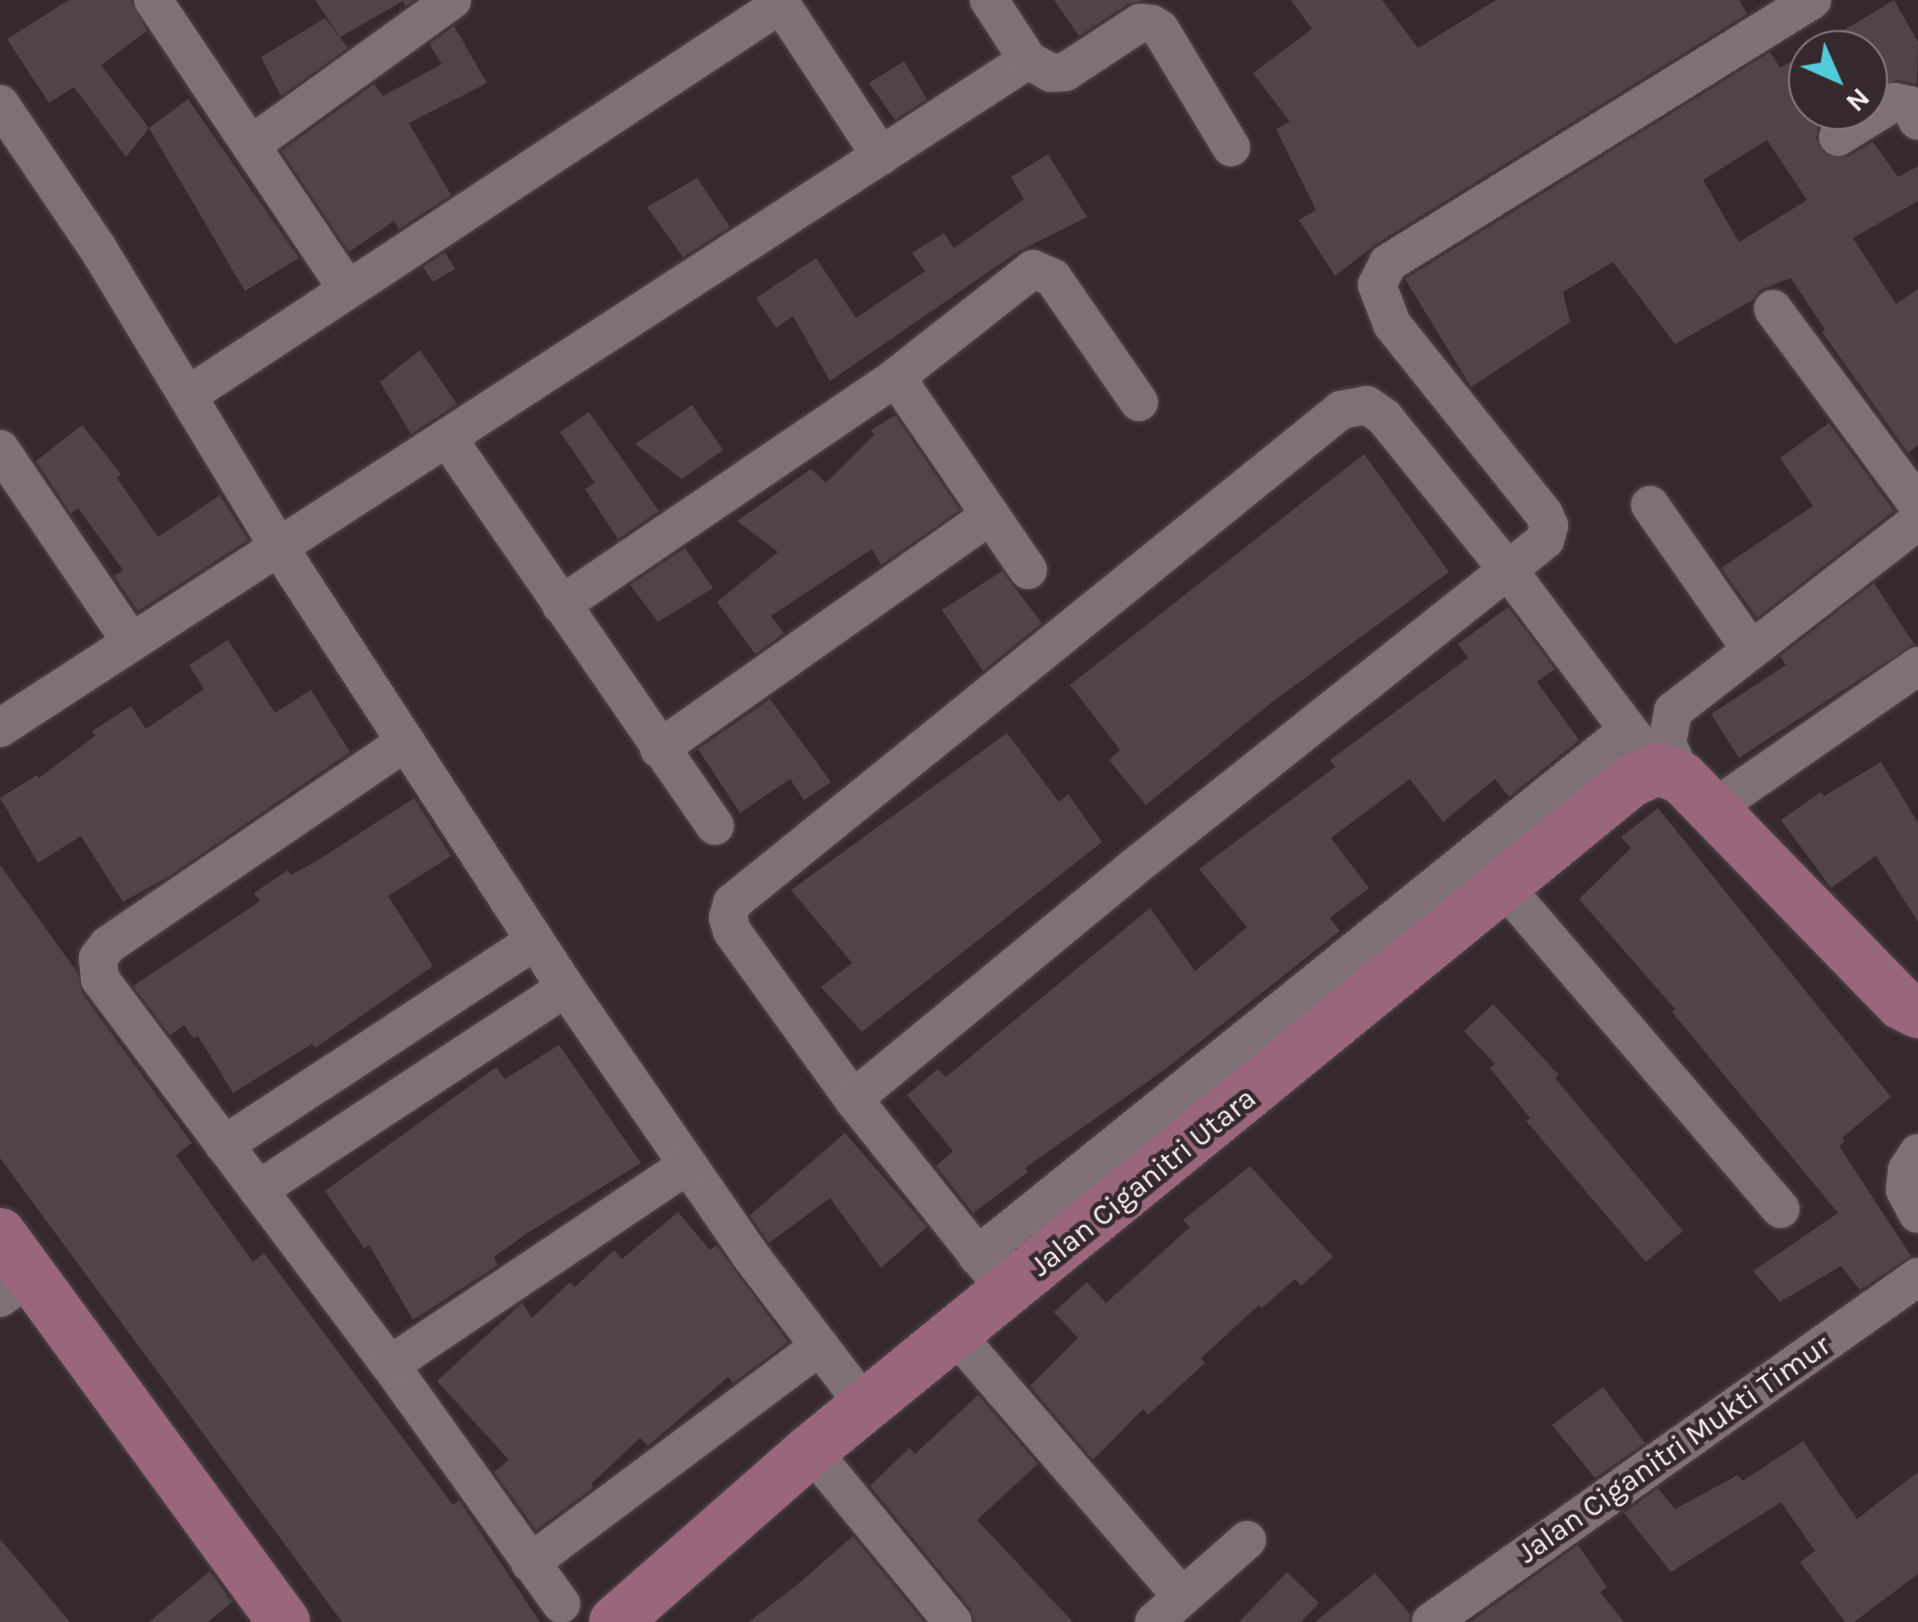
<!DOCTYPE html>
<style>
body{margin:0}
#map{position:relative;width:1918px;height:1622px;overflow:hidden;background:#36292d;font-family:Karla,sans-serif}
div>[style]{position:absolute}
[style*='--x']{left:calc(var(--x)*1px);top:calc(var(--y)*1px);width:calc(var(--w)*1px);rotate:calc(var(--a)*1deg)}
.building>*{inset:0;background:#514347}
.roads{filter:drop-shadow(0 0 2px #52474b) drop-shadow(0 0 2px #52474b)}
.street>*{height:38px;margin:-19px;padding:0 19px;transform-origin:19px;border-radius:19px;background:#7f7075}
.secondary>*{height:52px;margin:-26px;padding:0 26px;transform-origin:26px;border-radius:26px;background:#99667b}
span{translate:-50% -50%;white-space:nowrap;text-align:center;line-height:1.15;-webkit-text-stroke:9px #36292d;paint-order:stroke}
.street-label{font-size:30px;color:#f9f0f3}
.north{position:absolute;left:1788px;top:30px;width:100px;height:100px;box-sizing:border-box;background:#36292d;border:2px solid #84797c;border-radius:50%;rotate:135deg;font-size:28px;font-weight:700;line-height:40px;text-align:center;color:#f9f0f3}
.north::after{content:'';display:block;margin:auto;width:35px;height:45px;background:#52cbda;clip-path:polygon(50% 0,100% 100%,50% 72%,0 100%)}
</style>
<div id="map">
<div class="building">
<div style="clip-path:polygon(69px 0,131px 0,147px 31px,101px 65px,149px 128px,126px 157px,74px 87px,49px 103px,7px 39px)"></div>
<div style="clip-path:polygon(315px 0,414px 0,406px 6px,403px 1px,340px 37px)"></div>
<div style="clip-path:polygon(1054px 0,1145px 0,1128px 4px,1079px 36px)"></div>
<div style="clip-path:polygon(1291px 0,1382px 0,1418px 48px,1496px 0,1739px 0,1747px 14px,1376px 244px,1335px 276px,1299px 220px,1316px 210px,1276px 129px,1290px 122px,1253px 73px,1312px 29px)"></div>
<div style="clip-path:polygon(1894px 0,1918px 42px,1917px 84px,1897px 80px,1868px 92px,1868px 50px,1811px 50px)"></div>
<div style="clip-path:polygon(325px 18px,348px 48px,281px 96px,261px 57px)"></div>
<div style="clip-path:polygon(454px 26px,487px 83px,409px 123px,451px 195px,399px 229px,394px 221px,349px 252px,281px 151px,374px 84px,383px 96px,442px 64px,429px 44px)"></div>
<div style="clip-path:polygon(evenodd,1770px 52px,1780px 68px,1808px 52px,1808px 110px,1839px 110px,1818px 127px,1816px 139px,1827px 156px,1849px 156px,1873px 142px,1898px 177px,1918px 166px,1918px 201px,1853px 238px,1896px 304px,1918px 289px,1918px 445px,1908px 453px,1822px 332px,1825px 330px,1791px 278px,1760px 290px,1753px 300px,1675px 344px,1613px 262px,1563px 292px,1570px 322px,1471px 387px,1405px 279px,1770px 52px,1767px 140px,1807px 200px,1739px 242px,1703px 180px,1767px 140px)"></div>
<div style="clip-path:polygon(904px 61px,927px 99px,895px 120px,869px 83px)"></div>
<div style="clip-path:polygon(188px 99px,299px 258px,245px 291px,149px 128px)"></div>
<div style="clip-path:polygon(1048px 154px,1087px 217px,1019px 251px,830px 381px,793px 316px,776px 328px,756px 298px,816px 258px,856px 318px,925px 271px,912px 253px,944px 233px,954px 248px,1024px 199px,1011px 177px)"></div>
<div style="clip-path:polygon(697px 178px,730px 227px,683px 257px,647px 207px)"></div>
<div style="clip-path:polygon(445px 252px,455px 269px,433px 282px,423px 267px)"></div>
<div style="clip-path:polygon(420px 350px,457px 404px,411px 434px,380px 382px)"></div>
<div style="clip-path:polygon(692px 405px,723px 450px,682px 479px,635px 444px)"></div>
<div style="clip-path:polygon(589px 412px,659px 511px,618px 539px,585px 489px,595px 483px,560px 432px)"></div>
<div style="clip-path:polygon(895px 415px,960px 510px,881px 565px,872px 549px,771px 616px,784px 633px,755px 654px,717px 602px,778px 552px,737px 521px,811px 469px,826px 483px,874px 435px,871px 430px)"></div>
<div style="clip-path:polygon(1829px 423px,1894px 511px,1757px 618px,1721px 568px,1813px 506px,1780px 458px)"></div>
<div style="clip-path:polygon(82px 425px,121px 474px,117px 478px,158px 537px,220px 495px,248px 540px,138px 611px,114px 576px,123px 570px,78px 508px,71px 514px,36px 461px)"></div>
<div style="clip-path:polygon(1364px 454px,1449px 572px,1271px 703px,1146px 805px,1109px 760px,1120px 750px,1070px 685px)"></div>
<div style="clip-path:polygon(685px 548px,713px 588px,658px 622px,630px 585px)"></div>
<div style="clip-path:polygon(1002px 571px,1042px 623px,983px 671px,942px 610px)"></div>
<div style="clip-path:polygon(1874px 583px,1914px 644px,1739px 758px,1711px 714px,1786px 665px,1780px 656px)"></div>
<div style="clip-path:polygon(1508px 607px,1555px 669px,1537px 682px,1579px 740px,1509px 797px,1495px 779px,1443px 822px,1410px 779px,1331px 838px,1369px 888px,1330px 918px,1340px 931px,1167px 1068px,1025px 1168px,1028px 1172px,973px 1213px,936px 1166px,953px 1151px,907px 1095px,938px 1069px,946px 1077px,1150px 908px,1195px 971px,1247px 927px,1199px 869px,1335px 767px,1330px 760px,1468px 658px,1458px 644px)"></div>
<div style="clip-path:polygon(228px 640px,275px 713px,311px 690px,350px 752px,171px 875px,123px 902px,81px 836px,38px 863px,0 798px,37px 775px,39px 778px,95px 736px,92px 731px,131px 706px,146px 729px,204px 689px,189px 665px)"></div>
<div style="clip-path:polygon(770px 699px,831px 782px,804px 800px,790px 779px,740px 813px,698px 749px)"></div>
<div style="clip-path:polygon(1007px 733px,1059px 802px,1068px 794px,1102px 842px,862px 1032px,821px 987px,852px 963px,791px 890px)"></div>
<div style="clip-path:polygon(1881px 762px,1918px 823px,1918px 922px,1876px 856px,1831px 888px,1781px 820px,1821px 792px,1824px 796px)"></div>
<div style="clip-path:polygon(414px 798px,451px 856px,388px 896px,433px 966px,315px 1048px,312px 1044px,233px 1093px,198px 1036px,193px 1038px,184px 1025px,170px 1035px,133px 986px,260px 901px,254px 893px,288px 870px,291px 875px,320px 859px)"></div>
<div style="clip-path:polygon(1658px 808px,1891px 1097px,1842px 1138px,1845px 1141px,1839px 1146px,1911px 1256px,1860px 1290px,1841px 1266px,1780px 1302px,1753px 1271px,1838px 1213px,1672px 1012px,1675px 1009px,1579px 899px,1631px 848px,1621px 837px)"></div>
<div style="clip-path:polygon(0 865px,77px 972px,82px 993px,192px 1143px,176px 1155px,253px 1262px,264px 1253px,453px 1505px,459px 1500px,540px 1622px,342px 1622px,0 1158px)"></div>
<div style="clip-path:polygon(1493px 1004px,1559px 1075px,1555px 1078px,1683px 1231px,1646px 1262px,1526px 1121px,1530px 1118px,1490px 1068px,1495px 1064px,1464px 1031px)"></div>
<div style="clip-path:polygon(559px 1045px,641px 1163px,526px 1234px,494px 1257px,498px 1265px,413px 1320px,369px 1245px,364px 1248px,325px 1191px,496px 1067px,505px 1079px)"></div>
<div style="clip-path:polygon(845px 1133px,927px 1227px,881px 1268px,830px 1198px,769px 1243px,750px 1215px)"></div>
<div style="clip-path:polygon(1250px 1166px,1333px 1257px,1301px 1286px,1295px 1279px,1262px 1308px,1259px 1305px,1201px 1358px,1205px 1363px,1148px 1415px,1143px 1409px,1093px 1460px,1030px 1386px,1078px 1338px,1054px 1312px,1087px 1282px,1106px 1303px,1190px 1227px,1183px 1220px)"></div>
<div style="clip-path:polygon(678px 1212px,710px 1250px,716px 1245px,788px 1342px,733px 1383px,728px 1377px,648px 1446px,640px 1438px,591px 1484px,594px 1487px,536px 1530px,494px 1472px,509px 1460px,437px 1381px,522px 1303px,532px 1318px,570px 1282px,575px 1287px,614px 1250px,622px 1259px)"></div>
<div style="clip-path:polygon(1603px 1387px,1645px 1443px,1595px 1478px,1552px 1425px)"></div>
<div style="clip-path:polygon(978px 1395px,1038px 1464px,977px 1520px,1073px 1622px,975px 1622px,970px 1608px,870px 1486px,909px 1448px,915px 1454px)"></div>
<div style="clip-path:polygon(1803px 1441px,1857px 1519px,1918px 1472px,1918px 1574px,1854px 1622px,1845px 1622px,1800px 1562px,1815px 1551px,1781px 1502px,1671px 1572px,1624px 1513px,1658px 1488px,1675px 1509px,1738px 1475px,1743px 1481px)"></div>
<div style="clip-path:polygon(853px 1536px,924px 1622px,749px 1622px,798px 1584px)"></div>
<div style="clip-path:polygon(0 1539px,70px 1622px,0 1622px)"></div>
<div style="clip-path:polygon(1578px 1545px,1607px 1587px,1600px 1592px,1624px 1622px,1470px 1622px)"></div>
<div style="clip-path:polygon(210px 1571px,232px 1602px,208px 1622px,149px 1622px)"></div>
<div style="clip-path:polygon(1287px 1572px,1319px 1603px,1301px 1622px,1239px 1622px)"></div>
<div style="clip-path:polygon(1375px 1573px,1410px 1614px,1409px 1622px,1315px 1622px)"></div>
</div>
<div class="roads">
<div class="street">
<div style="--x:153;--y:0;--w:348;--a:56.1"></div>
<div style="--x:781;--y:4;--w:182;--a:56.7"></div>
<div style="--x:1028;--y:60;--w:26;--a:29"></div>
<div style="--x:1051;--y:73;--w:14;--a:-4"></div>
<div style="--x:1065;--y:72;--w:90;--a:-33.2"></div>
<div style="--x:1140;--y:23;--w:12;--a:5"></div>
<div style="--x:1152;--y:24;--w:9;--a:32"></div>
<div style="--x:1160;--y:29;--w:138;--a:59"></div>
<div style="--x:0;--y:104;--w:173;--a:55.9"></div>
<div style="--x:97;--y:247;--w:353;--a:58.8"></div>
<div style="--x:280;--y:549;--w:524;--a:56.92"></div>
<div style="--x:566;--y:988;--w:324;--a:55.4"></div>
<div style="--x:750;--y:1255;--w:193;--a:52.6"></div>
<div style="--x:1838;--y:137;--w:66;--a:-32"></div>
<div style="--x:1894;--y:102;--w:15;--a:11"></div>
<div style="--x:1909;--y:105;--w:18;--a:61"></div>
<div style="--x:251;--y:145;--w:248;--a:-35.8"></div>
<div style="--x:1773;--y:309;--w:244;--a:53.5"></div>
<div style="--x:187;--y:396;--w:712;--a:-33.42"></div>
<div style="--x:781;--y:4;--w:5;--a:-127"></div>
<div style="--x:448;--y:439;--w:470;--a:55.4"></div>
<div style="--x:0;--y:449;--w:233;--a:55.8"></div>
<div style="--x:1650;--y:505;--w:177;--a:55.1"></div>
<div style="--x:1028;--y:570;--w:234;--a:-124.4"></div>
<div style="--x:896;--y:377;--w:174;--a:-38.2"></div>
<div style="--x:1033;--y:269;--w:22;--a:24"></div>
<div style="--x:1053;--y:278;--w:151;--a:55.3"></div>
<div style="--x:561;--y:605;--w:405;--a:-34.2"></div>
<div style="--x:0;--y:728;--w:1226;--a:-33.02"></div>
<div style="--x:1028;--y:60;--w:72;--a:-123"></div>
<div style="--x:404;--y:743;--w:358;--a:145.7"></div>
<div style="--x:108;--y:945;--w:16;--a:128"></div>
<div style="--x:98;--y:958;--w:21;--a:85"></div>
<div style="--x:100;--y:979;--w:483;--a:53.1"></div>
<div style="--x:390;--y:1365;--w:294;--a:54.4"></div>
<div style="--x:659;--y:749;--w:406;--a:-35.2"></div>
<div style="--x:1682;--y:778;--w:38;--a:-113"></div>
<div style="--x:1667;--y:743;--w:33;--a:-79"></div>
<div style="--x:1673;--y:711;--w:310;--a:-37.8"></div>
<div style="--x:1714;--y:808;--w:249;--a:-34.8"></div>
<div style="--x:1502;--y:884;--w:428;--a:49.4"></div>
<div style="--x:853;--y:1099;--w:207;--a:-125.8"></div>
<div style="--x:732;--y:931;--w:14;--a:-107"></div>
<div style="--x:728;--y:918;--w:16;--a:-75"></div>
<div style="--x:732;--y:903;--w:784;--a:-38.99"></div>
<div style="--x:1341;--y:410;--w:26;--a:-11"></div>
<div style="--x:1367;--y:405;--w:21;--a:35"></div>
<div style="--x:1384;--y:417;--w:197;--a:51"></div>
<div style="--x:1508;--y:570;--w:48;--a:-39"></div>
<div style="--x:1545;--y:540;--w:15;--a:-74"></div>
<div style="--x:1549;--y:526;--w:13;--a:-113"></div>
<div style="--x:1544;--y:514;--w:243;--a:-128.7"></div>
<div style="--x:1392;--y:324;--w:42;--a:-111"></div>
<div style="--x:1377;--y:285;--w:25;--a:-63"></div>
<div style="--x:1388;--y:263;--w:499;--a:-31.8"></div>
<div style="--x:224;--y:1145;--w:372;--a:-33.3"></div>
<div style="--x:1918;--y:1153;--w:20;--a:123"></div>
<div style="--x:1907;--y:1170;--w:20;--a:96"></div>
<div style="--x:1905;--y:1190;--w:27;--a:62"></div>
<div style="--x:258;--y:1190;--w:368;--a:-33.3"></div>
<div style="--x:977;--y:1256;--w:837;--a:-38.94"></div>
<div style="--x:1008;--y:1293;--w:248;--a:-128.6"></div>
<div style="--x:853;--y:1099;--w:357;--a:-39.5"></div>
<div style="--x:1128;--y:872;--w:485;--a:-38.5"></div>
<div style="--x:1508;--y:570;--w:249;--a:53"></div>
<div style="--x:0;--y:1298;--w:37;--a:-35"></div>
<div style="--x:956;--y:1335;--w:346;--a:49.2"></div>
<div style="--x:390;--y:1365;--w:357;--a:-33.9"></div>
<div style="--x:811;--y:1450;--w:223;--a:50.5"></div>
<div style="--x:530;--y:1563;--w:362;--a:-36.8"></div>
<div style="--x:1154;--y:1622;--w:124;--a:-41.4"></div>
<div style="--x:1431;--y:1622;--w:597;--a:-35.31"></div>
</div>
<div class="secondary">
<div style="--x:0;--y:1234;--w:481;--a:53.8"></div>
<div style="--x:615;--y:1622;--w:261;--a:-41.3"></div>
<div style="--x:811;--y:1450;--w:1058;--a:-39.21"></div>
<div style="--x:1631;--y:781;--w:30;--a:-24"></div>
<div style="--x:1658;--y:769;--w:26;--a:21"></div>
<div style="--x:1682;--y:778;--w:315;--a:45.8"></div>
<div style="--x:1902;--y:1004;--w:18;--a:27"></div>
</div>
</div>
<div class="street-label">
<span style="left:1143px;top:1182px;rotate:-39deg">Jalan Ciganitri Utara</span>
<span style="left:1674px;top:1449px;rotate:-35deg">Jalan Ciganitri Mukti Timur</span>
</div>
<div class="north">N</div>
</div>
